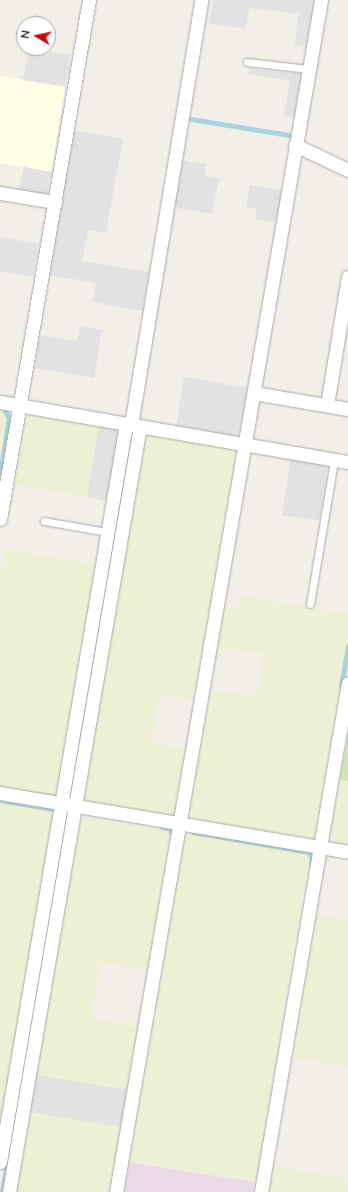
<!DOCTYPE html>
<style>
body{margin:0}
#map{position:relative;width:348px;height:1192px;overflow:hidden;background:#f2efe9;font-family:Mulish,sans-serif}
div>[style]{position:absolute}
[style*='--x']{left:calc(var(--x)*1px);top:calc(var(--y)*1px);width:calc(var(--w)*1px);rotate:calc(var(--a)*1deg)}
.industrial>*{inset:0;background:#ebdbe8}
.education>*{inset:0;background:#ffffe5}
.farmland>*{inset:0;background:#eef0d5}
.grass>*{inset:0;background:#cdebb0}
.parking>*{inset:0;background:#e2e2e2}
.stream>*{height:5px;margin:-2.5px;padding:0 2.5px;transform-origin:2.5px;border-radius:2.5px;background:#aad3df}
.roads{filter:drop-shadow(0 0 1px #a9a9a9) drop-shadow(0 0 1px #a9a9a9)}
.lane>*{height:7px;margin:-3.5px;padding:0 3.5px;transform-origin:3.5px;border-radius:3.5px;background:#fff}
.street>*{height:13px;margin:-6.5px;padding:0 6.5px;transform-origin:6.5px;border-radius:6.5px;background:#fff}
span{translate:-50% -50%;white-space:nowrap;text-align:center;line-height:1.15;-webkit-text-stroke:3px #fff;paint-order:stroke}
.north{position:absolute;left:16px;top:16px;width:40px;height:40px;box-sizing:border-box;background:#fff;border:1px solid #a7a7a7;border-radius:50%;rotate:279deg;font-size:11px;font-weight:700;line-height:16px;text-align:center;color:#222}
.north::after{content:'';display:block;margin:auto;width:14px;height:18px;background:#d40000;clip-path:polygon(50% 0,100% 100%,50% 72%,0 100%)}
</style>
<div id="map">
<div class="industrial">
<div style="clip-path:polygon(130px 1162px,254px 1182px,253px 1192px,125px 1192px)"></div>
</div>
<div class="education">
<div style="clip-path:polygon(0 76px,65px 87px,51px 172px,0 163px)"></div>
</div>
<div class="farmland">
<div style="clip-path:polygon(0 410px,8px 418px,0 466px)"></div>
<div style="clip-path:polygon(33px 414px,99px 426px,87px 497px,15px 485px,26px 420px)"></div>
<div style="clip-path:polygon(148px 433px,233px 447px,236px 452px,193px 700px,160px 694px,152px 742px,186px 749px,174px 813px,170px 816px,87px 802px,83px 796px,141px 438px)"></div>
<div style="clip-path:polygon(4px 549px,97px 564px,59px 791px,52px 796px,0 787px,0 575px)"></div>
<div style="clip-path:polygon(242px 596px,348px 614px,348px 636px,314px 839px,192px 819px,189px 815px,210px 690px,256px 697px,263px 654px,218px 647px,225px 607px,240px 609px)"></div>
<div style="clip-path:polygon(340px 780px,348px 781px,348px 845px,335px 843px,331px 837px)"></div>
<div style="clip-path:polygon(0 803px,51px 811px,54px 816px,0 1135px)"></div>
<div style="clip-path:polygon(85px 816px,166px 831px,170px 834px,147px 970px,100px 963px,91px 1018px,138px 1026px,127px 1090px,36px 1075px,80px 819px)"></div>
<div style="clip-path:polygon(193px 834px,305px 853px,309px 858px,255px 1182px,130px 1162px,186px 838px)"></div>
<div style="clip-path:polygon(317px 915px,348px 920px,348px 1067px,293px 1057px)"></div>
<div style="clip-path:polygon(30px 1112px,121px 1127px,111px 1192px,16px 1192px)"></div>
<div style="clip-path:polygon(273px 1166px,348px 1178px,348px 1192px,268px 1192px)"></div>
</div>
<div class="grass">
<div style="clip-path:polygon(348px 732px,348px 781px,340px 780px)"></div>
</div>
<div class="parking">
<div style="clip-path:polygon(213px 0,315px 0,307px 47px,295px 45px,298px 14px,249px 8px,246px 29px,209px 23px)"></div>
<div style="clip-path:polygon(29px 48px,71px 55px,65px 87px,23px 80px)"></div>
<div style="clip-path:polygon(249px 69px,302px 74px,294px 118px,284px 116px,290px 81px,248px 74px)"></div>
<div style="clip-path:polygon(74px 130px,123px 139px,106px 233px,88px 230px,82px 261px,149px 272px,142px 311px,93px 302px,96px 283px,49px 275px)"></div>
<div style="clip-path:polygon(181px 160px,207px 164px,205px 176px,219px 178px,212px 214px,173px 207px)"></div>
<div style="clip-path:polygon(24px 167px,51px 172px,47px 197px,19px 192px)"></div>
<div style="clip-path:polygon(250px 185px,282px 190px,276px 222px,255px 219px,256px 208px,246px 207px)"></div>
<div style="clip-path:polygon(0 237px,39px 244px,33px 277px,0 271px)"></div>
<div style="clip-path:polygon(80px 326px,102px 330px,94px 378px,35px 368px,40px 335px,77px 341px)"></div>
<div style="clip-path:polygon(184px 377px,247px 388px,240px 431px,234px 436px,176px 426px)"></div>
<div style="clip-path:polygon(99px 426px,115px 428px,119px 435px,108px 501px,87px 497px)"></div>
<div style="clip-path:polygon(291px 457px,328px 463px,319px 521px,282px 515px)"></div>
<div style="clip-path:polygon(36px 1075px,127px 1090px,121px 1127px,30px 1112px)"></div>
</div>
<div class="stream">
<div style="--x:191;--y:119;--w:99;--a:9.3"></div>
<div style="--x:0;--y:474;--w:57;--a:-80.9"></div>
<div style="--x:9;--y:418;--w:8;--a:-120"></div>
<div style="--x:341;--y:686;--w:41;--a:-80.1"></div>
<div style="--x:69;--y:797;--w:367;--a:-80.3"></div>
<div style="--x:0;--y:800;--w:53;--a:9.8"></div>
<div style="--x:162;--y:827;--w:6;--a:9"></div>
<div style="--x:168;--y:828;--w:9;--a:54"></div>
<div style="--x:173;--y:835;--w:4;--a:104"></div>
<div style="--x:193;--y:832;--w:117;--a:9.9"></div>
<div style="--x:308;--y:852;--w:6;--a:51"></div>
<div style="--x:312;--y:857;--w:6;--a:99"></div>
<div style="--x:2;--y:1192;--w:387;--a:-80.3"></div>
</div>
<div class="roads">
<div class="lane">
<div style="--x:247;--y:62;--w:62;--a:6.4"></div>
<div style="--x:44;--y:521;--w:64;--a:9.9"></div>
<div style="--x:310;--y:604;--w:146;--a:-80.5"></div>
</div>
<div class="street">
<div style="--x:295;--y:145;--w:59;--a:25.3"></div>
<div style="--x:0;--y:193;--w:56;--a:9.3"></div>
<div style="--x:254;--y:393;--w:95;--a:9.7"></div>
<div style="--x:0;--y:402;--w:353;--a:9.8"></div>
<div style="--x:327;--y:405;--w:130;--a:-80.7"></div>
<div style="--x:131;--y:425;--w:431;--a:-80.6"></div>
<div style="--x:0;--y:519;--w:527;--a:-80.27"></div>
<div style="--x:0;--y:793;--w:353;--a:9.6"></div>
<div style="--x:0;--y:1162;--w:749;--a:-80.31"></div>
<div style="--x:9;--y:1192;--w:777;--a:-80.3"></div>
<div style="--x:116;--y:1192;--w:1209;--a:-80.24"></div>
<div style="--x:261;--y:1192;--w:516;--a:-80.3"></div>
</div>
</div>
<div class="north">N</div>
</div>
